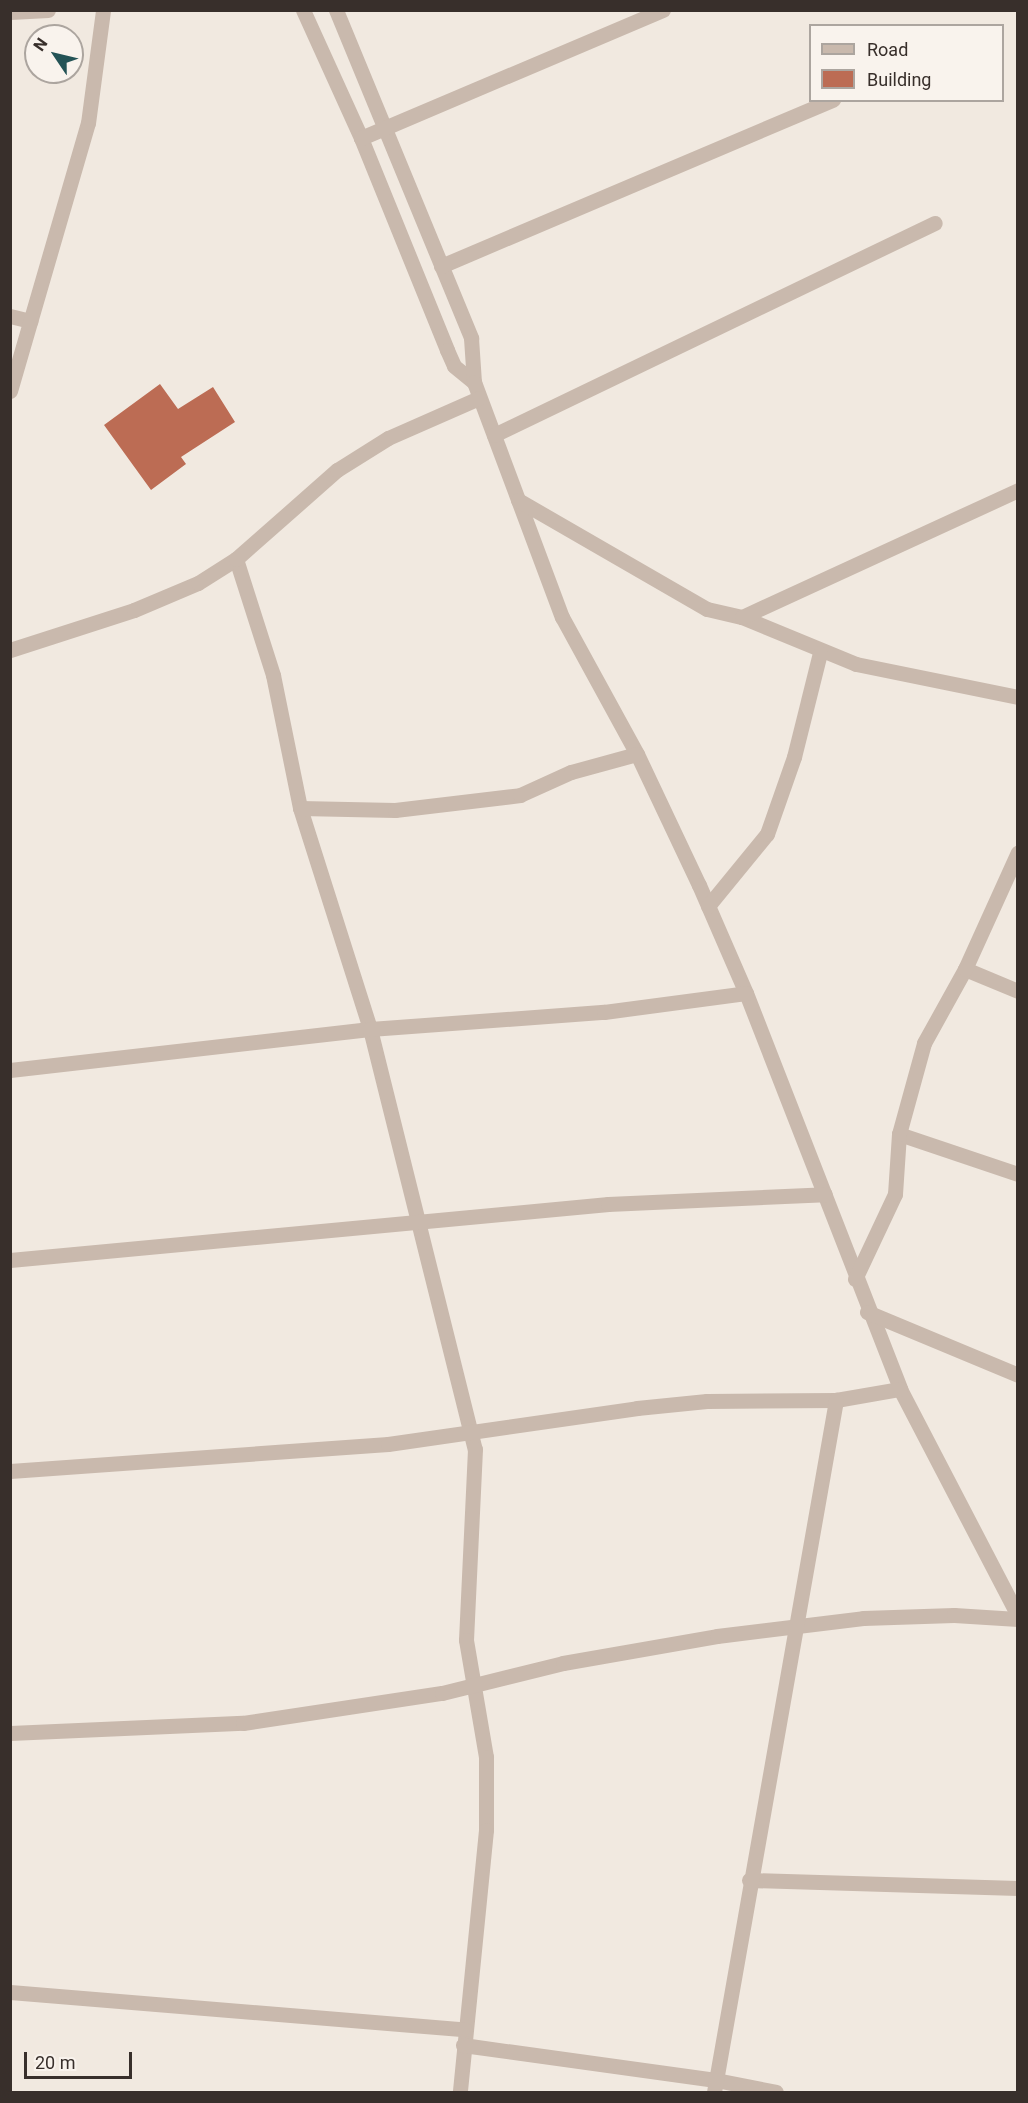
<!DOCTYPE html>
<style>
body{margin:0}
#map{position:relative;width:1028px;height:2103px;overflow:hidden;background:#f1e9e0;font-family:Roboto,sans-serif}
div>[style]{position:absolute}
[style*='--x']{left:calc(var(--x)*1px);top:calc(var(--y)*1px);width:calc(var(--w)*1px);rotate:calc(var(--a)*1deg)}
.building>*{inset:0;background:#bc6c54}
.minor>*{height:15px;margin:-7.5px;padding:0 7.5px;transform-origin:7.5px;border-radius:7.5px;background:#c9b9ad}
span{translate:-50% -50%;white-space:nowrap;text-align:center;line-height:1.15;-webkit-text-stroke:6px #f9f3ed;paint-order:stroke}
.frame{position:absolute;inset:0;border:12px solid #382f2b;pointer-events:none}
.legend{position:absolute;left:809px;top:24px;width:195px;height:78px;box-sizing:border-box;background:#f9f3ed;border:2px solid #aca59f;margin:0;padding:8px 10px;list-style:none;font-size:18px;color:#382f2b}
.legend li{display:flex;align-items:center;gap:12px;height:30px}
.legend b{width:30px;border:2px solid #aca59f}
.north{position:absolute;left:24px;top:24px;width:60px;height:60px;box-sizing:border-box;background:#f9f3ed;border:2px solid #aca59f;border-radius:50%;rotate:305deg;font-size:16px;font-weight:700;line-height:24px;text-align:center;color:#382f2b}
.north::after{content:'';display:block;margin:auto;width:21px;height:27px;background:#245356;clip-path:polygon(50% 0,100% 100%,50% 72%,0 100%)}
.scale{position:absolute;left:24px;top:2052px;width:108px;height:27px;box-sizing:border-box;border:3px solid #382f2b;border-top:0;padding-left:8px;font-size:18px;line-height:21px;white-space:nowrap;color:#382f2b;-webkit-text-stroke:4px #f9f3ed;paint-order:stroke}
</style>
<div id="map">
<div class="building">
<div style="clip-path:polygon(160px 384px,178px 409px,213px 387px,235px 422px,181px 457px,186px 464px,151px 490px,104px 425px)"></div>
</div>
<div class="minor">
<div style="--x:303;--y:10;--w:141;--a:65.6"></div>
<div style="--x:361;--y:138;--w:229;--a:67.9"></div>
<div style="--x:447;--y:350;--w:17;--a:66"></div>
<div style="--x:454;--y:366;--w:26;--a:39"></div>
<div style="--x:336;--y:10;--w:355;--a:67.6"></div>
<div style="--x:471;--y:338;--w:44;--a:86.1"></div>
<div style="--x:474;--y:382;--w:251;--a:69.5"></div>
<div style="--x:562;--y:617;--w:156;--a:61.3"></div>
<div style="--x:637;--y:754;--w:145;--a:64.7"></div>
<div style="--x:699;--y:885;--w:118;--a:66.5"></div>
<div style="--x:746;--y:993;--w:425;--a:68.7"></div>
<div style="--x:900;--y:1389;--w:256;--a:62.5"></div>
<div style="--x:10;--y:12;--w:38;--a:-3"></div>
<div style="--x:361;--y:138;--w:328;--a:-23"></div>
<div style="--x:441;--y:266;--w:426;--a:-23"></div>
<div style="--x:10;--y:316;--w:21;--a:14"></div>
<div style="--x:10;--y:391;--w:279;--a:-73.8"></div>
<div style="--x:88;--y:123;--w:114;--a:-82.4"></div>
<div style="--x:494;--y:435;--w:489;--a:-25.7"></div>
<div style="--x:518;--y:500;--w:218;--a:30"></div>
<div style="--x:707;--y:609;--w:36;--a:13"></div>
<div style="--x:742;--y:617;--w:123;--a:22.4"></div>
<div style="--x:856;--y:664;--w:165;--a:11.5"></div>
<div style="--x:236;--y:559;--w:122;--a:72.3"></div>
<div style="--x:273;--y:675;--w:136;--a:78.5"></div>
<div style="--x:300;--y:808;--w:232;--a:72.4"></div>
<div style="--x:370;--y:1029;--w:433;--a:76"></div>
<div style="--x:475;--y:1449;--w:191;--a:92.7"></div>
<div style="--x:466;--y:1640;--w:119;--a:80.3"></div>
<div style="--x:486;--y:1757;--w:73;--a:90"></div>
<div style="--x:486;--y:1830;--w:263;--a:95.7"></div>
<div style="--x:742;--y:617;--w:304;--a:-24.7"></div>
<div style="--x:10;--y:650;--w:130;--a:-17.9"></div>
<div style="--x:134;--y:610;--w:69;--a:-22.9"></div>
<div style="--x:198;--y:583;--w:45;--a:-32.3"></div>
<div style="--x:236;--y:559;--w:135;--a:-41.4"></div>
<div style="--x:337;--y:470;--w:60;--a:-32.1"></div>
<div style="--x:388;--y:438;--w:99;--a:-23.7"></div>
<div style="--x:300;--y:808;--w:95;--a:1.2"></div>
<div style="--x:395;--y:810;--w:126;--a:-6.8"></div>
<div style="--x:520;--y:795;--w:56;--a:-24.3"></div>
<div style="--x:571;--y:772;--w:68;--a:-15.3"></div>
<div style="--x:708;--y:906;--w:93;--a:-50.7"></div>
<div style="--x:767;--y:834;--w:82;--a:-70.7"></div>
<div style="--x:794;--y:757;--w:107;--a:-76"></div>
<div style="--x:965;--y:969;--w:57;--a:22.5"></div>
<div style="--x:10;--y:1070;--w:362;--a:-6.5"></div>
<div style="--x:370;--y:1029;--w:235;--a:-4.2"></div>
<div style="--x:604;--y:1012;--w:143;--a:-7.6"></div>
<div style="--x:899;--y:1134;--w:126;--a:18.6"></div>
<div style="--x:10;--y:1260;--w:601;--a:-5.35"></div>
<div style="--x:608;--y:1204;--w:217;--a:-2.6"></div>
<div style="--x:855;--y:1279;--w:94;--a:-64.8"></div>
<div style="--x:895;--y:1194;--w:60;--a:-86.2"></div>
<div style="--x:899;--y:1134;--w:94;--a:-74.6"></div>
<div style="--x:924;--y:1043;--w:85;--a:-61"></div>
<div style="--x:965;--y:969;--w:128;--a:-65.6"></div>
<div style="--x:867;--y:1312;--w:164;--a:22.6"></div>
<div style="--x:10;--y:1471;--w:379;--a:-4.1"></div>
<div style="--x:388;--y:1444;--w:252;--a:-8.2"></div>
<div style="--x:637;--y:1408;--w:70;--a:-5.7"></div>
<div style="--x:707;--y:1401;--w:129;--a:-0.4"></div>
<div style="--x:836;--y:1400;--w:65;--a:-9.8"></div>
<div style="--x:10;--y:1733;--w:233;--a:-2.5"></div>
<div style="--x:243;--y:1723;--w:201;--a:-8.6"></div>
<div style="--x:442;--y:1693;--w:125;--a:-13.9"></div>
<div style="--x:563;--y:1663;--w:156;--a:-9.9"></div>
<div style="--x:717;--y:1636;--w:147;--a:-7"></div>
<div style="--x:863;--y:1618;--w:91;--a:-1.9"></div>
<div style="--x:954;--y:1615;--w:64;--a:3.6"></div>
<div style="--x:749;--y:1880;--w:269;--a:1.7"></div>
<div style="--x:10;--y:1992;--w:456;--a:4.7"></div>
<div style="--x:463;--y:2045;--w:255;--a:7.9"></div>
<div style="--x:716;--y:2080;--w:61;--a:11.3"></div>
<div style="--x:714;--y:2092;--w:703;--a:-80"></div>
</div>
<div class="frame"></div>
<ul class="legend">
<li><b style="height:8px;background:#c9b9ad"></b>Road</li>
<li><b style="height:16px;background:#bc6c54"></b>Building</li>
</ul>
<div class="north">N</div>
<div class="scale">20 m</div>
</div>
